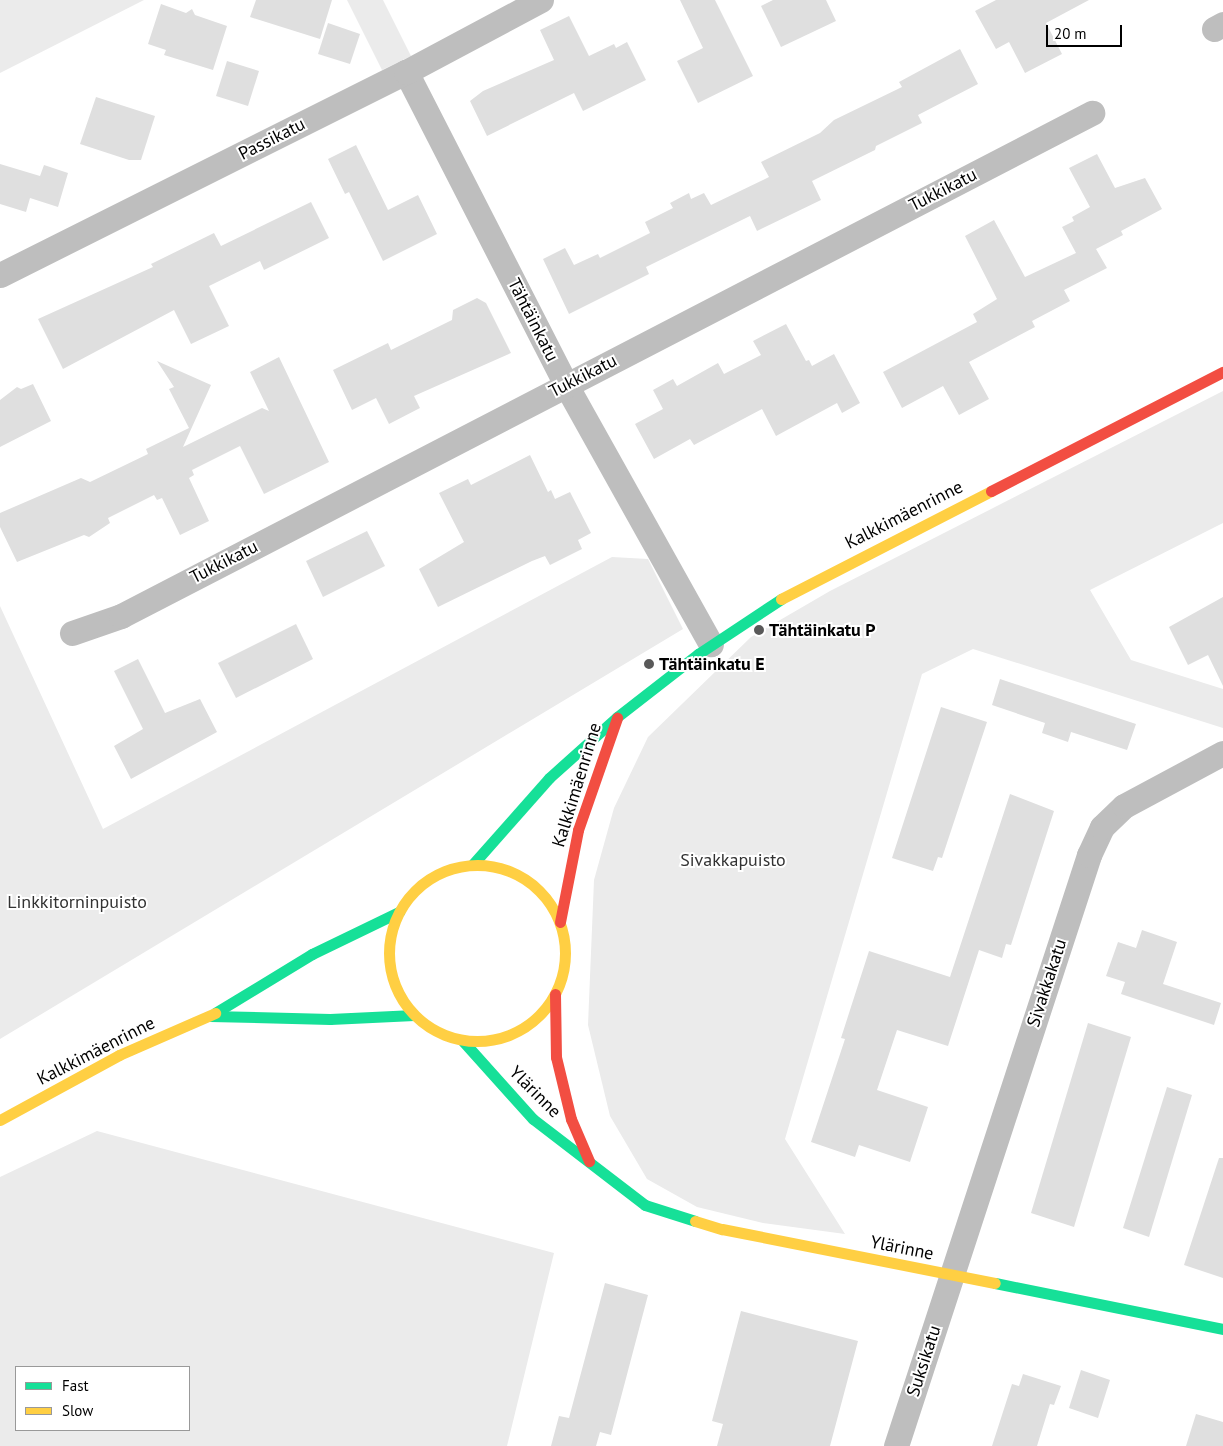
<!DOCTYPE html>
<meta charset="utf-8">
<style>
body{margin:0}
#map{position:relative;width:1223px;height:1446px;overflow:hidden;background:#fff;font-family:"PT Sans",sans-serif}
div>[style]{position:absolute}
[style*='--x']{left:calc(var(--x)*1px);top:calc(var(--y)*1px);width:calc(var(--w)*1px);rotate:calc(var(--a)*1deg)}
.green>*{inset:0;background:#ebebeb}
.building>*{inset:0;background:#dfdfdf}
.street>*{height:25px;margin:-12.5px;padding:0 12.5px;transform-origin:12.5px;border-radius:12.5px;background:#bebebe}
.fast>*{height:11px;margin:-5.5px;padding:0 5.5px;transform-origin:5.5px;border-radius:5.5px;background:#16e098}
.slow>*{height:11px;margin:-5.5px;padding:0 5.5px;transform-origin:5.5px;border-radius:5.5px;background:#ffcf43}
.slow>.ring{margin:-5.5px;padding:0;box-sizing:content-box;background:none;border:11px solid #ffcf43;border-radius:50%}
.jam>*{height:11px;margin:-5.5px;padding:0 5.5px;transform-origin:5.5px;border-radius:5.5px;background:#f24e42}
.dots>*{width:14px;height:14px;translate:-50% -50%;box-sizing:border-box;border:2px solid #fff;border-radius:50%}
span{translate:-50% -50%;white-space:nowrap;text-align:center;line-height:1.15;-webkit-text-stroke:4px #fff;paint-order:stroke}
.street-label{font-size:18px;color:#000}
.poi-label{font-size:18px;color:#000;font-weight:700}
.left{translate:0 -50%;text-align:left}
.park-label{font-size:18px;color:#323232}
.legend{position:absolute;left:15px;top:1366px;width:175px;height:65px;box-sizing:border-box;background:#fff;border:1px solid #999;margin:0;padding:6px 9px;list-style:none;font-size:15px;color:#000}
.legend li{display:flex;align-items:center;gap:10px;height:25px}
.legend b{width:25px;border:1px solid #999}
.scale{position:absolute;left:1046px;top:25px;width:76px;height:22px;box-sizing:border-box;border:2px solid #000;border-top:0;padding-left:6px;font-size:15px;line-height:18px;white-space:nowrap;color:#000;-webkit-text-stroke:4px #fff;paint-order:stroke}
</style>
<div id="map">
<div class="green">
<div style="clip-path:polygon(0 0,144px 0,0 73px)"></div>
<div style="clip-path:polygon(347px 0,383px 0,411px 56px,382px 70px)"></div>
<div style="clip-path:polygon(1223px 391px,1223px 523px,1090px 590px,1131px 660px,1223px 689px,1223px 728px,973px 649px,922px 674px,785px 1139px,845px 1234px,763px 1223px,697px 1207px,647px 1179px,610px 1116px,588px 1025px,594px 880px,614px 808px,648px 737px,751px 637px,830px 591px)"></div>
<div style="clip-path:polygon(612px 557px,648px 559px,683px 629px,0 1039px,0 606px,103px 829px)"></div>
<div style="clip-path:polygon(evenodd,97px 1131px,554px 1253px,507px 1446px,0 1446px,0 1177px,97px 1131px,16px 1367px,189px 1367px,189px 1430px,16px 1430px,16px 1367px)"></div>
</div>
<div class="building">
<div style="clip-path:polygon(256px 0,332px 0,320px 39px,250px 17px)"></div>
<div style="clip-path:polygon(680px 0,715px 0,753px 76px,698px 103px,677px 61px,703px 48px)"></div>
<div style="clip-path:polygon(773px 0,826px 0,836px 21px,781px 47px,761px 6px)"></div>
<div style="clip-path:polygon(996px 0,1089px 0,1046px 23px,1062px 54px,1025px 73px,1009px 42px,996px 49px,975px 11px)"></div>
<div style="clip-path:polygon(161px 4px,186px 13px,192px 9px,195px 15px,227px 26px,213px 70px,164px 55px,166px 50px,148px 44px)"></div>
<div style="clip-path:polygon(569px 16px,589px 56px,614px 44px,616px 48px,627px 42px,646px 80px,583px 111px,574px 93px,487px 136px,470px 101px,483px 91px,554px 60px,540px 30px)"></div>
<div style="clip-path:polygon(328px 23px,360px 34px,350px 64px,318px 54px)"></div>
<div style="clip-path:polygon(960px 49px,978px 84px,918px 115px,922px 123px,876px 146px,875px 150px,812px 181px,821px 200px,757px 231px,750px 216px,646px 267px,649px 274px,569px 314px,543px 259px,565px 248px,574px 265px,598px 254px,600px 258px,650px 233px,645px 222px,673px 208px,670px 203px,689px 193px,691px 199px,704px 193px,711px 205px,769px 177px,761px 162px,820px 133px,834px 120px,902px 87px,899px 82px)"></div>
<div style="clip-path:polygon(227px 61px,259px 71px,248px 106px,216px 96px)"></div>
<div style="clip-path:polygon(96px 97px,155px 116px,141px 160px,129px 160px,80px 144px)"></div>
<div style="clip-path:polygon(356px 145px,388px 210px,418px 195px,437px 234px,383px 261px,349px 192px,345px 194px,328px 159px)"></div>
<div style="clip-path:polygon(1097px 154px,1115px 188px,1145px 178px,1162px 209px,1121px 231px,1123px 235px,1096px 249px,1107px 268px,1064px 290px,1070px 301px,1032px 321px,1035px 327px,969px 362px,989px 399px,959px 415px,943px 386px,902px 408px,883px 372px,977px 322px,973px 314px,997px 299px,965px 236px,994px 220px,1025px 277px,1076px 253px,1062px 227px,1074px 221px,1072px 217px,1090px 207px,1069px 168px)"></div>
<div style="clip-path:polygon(0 164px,40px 176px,44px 165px,68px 173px,58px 207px,30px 198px,26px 212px,0 204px)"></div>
<div style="clip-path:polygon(311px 202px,329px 238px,264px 270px,260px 261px,209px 286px,229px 326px,191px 344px,174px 310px,63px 369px,38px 319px,153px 267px,151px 264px,214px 233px,221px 246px)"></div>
<div style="clip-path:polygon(477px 298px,486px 303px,511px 353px,414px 396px,420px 408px,389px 424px,376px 398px,352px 410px,333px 370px,388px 343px,391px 350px,452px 320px,453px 310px)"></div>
<div style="clip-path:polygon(786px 324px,806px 361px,809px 360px,812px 366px,834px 354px,860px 403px,842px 413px,837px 403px,776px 436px,762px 409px,694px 445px,690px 439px,654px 459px,635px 424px,663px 409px,653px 390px,673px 379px,677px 386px,718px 363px,724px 374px,761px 355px,753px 341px)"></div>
<div style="clip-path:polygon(279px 357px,329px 462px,264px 494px,240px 446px,192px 470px,194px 475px,189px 478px,209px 521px,180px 535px,162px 498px,157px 500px,154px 495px,108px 518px,110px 523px,89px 537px,84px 535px,17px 562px,0 527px,0 513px,81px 478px,90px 482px,148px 454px,146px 449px,189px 428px,169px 389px,174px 387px,157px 361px,211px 385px,183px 447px,262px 408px,269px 411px,250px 372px)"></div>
<div style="clip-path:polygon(33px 384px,51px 421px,0 447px,0 400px,17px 387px,21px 389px)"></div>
<div style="clip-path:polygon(530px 455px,548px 492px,551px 490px,555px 499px,570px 492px,591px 533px,578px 540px,582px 549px,550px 565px,545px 556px,532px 561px,438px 607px,419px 569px,464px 542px,439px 493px,468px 479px,471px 485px)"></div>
<div style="clip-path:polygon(367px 531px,385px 566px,323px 597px,306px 561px)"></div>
<div style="clip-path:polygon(1223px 597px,1223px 686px,1208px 655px,1188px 665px,1169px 627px)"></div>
<div style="clip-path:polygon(296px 624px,313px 659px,236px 698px,218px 663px)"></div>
<div style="clip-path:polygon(138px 659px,165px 713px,200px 699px,217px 732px,131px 779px,114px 746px,143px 729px,114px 671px)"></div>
<div style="clip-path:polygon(1000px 679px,1136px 724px,1127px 750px,1071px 732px,1068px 742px,1042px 733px,1045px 723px,992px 705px)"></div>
<div style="clip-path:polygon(941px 707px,987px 722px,942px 858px,938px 857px,933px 871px,892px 858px)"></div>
<div style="clip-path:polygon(1010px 794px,1054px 811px,1011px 945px,1006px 944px,1002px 958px,979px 950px,948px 1046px,897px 1030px,877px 1090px,928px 1107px,910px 1162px,859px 1145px,855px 1157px,811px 1142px,845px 1039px,841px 1038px,869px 951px,950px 977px)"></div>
<div style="clip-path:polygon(1142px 930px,1177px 942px,1163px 984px,1221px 1003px,1214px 1025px,1121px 994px,1125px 982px,1106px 976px,1118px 942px,1136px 948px)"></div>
<div style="clip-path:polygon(1088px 1023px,1131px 1037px,1074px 1227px,1031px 1213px)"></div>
<div style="clip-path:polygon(1167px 1087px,1192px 1095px,1149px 1237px,1123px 1228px)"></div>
<div style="clip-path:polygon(1219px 1158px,1223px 1158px,1223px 1278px,1184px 1265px)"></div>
<div style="clip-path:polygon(605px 1283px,648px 1295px,611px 1435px,600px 1432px,596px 1446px,551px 1446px,559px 1416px,569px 1418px)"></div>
<div style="clip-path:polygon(741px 1311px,858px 1341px,830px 1446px,717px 1446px,723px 1424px,712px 1421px)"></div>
<div style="clip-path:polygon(1081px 1370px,1110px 1380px,1098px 1418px,1069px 1408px)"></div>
<div style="clip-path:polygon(1023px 1374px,1061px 1386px,1054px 1405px,1050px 1404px,1037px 1446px,992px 1446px,1012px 1384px,1019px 1386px)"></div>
<div style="clip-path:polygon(1196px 1414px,1223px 1422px,1223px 1446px,1186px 1446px)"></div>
</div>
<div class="street">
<div style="--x:1214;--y:29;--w:10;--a:-29"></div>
<div style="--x:406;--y:72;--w:352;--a:62.9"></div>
<div style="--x:566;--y:385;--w:297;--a:60.8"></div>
<div style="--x:0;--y:275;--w:454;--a:-26.6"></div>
<div style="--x:406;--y:72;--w:153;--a:-28.1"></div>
<div style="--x:72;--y:633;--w:52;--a:-19.1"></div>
<div style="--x:121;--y:616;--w:1094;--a:-27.39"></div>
<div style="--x:896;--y:1446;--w:622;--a:-71.91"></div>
<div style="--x:1089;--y:855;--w:31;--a:-65"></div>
<div style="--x:1102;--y:827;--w:30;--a:-44"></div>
<div style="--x:1124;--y:806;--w:112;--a:-28.2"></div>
</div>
<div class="fast">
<div style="--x:473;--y:864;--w:115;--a:-48.5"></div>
<div style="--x:549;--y:778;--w:91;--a:-41.9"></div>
<div style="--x:617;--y:717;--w:103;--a:-37.9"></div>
<div style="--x:698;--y:654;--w:100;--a:-33.5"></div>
<div style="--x:215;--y:1013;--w:114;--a:-31.3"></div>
<div style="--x:312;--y:954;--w:97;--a:-25.8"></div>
<div style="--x:210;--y:1016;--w:120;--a:1.4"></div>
<div style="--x:330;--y:1019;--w:84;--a:-2.7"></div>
<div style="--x:462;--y:1040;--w:106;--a:48.1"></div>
<div style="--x:533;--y:1119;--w:141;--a:37.5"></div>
<div style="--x:645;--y:1205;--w:52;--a:17.7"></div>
<div style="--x:995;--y:1283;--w:233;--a:11.4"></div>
</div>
<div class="slow">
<div style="--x:781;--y:599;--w:236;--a:-27.2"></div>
<div class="ring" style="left:389px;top:865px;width:165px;height:165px"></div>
<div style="--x:0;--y:1120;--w:136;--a:-28.6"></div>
<div style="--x:119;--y:1055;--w:105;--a:-23.6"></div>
<div style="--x:695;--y:1221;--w:28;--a:17"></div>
<div style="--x:722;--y:1229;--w:278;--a:11.2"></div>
</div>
<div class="jam">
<div style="--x:991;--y:491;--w:261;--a:-27.2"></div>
<div style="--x:560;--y:922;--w:94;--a:-78.9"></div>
<div style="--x:578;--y:830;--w:119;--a:-70.8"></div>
<div style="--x:555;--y:994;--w:63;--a:89.1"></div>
<div style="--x:556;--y:1057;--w:64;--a:76.4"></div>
<div style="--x:571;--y:1119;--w:46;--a:66.8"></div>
</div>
<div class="dots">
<div style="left:759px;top:630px;background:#595959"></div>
<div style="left:649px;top:664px;background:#595959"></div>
</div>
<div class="street-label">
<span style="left:272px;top:139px;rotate:-27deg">Passikatu</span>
<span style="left:943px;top:190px;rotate:-27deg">Tukkikatu</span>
<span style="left:533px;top:320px;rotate:63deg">Tähtäinkatu</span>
<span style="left:583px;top:376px;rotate:-27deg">Tukkikatu</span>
<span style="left:904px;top:515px;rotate:-27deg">Kalkkimäenrinne</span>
<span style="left:224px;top:562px;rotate:-27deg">Tukkikatu</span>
<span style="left:577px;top:785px;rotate:-73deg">Kalkkimäenrinne</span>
<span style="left:1047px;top:983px;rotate:-72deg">Sivakkakatu</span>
<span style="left:96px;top:1051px;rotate:-27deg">Kalkkimäenrinne</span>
<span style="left:535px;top:1092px;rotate:45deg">Ylärinne</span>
<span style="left:902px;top:1248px;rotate:11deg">Ylärinne</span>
<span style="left:924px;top:1361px;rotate:-72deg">Suksikatu</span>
</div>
<div class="poi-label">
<span class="left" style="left:769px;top:630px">Tähtäinkatu P</span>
<span class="left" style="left:659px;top:664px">Tähtäinkatu E</span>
</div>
<div class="park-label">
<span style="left:733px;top:860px">Sivakkapuisto</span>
<span style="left:77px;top:902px">Linkkitorninpuisto</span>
</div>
<ul class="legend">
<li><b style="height:6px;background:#16e098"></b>Fast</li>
<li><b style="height:6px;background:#ffcf43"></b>Slow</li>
</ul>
<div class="scale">20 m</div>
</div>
